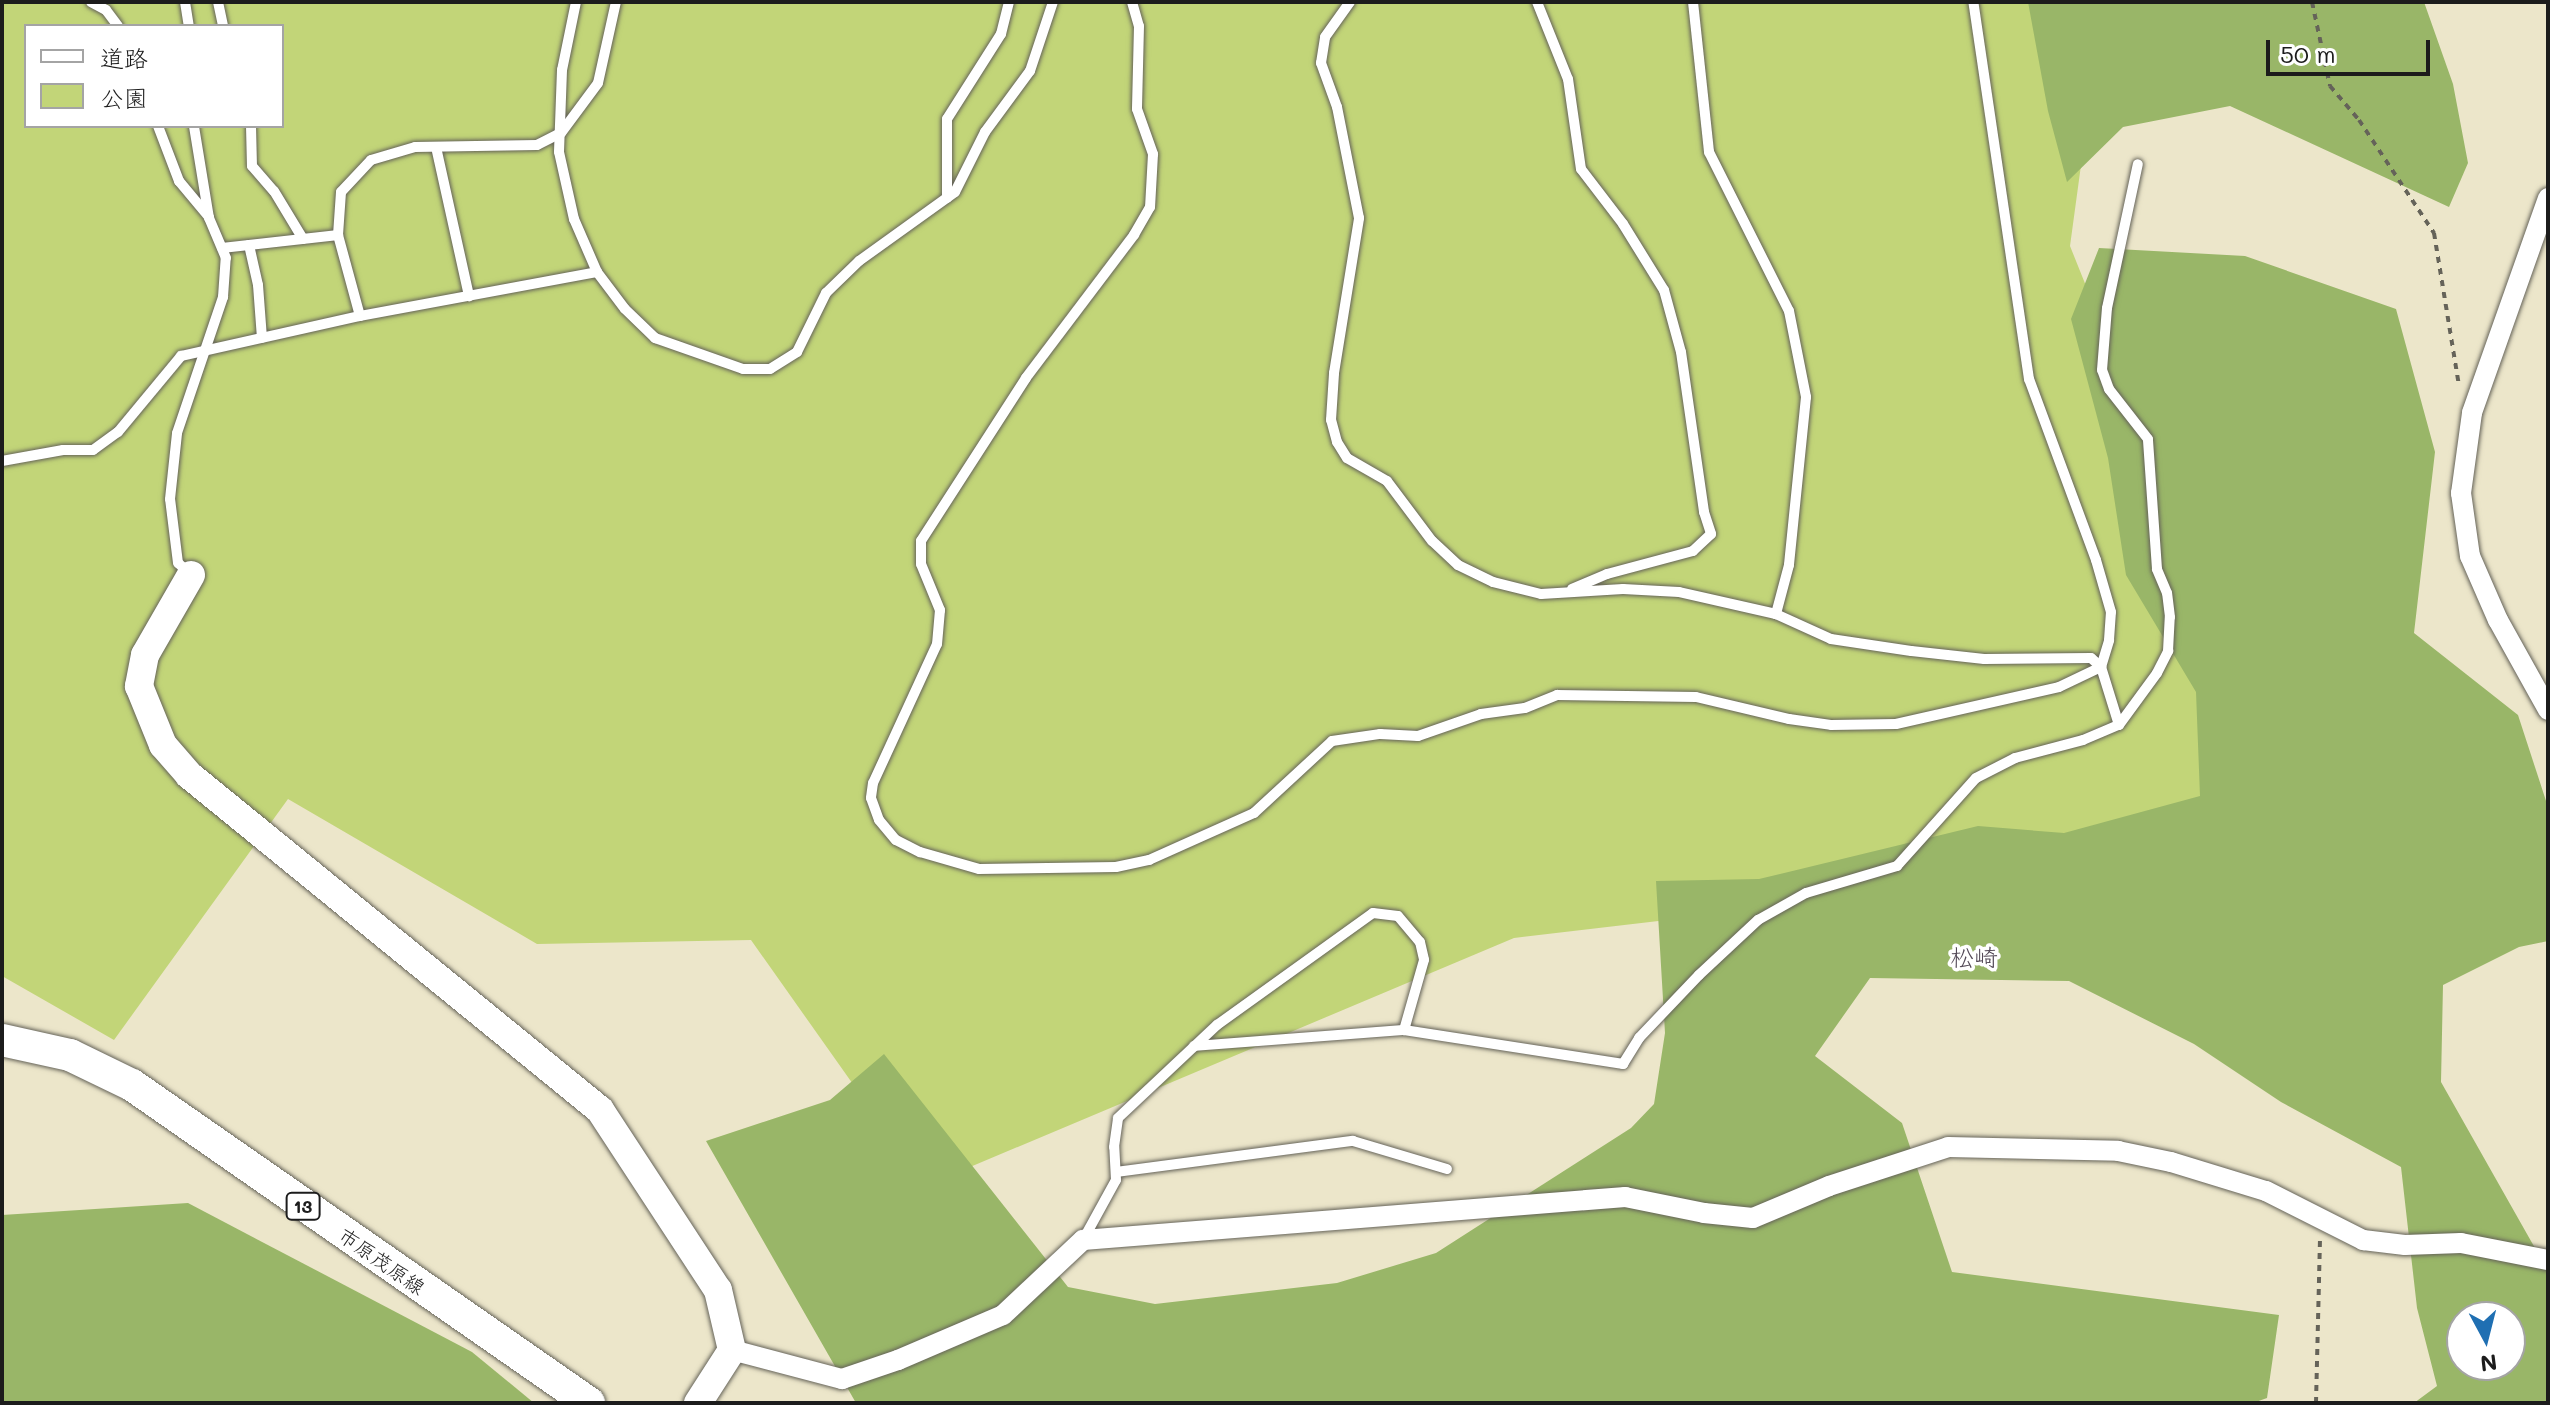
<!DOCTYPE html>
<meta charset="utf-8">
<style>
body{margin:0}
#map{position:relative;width:2550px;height:1405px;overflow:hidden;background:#ece6ca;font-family:Mali,"Klee One",sans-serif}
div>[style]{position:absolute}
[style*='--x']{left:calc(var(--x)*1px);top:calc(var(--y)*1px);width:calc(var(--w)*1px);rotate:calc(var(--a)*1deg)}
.green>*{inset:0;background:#c2d578}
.forest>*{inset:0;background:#99b668}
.path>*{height:4px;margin-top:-2px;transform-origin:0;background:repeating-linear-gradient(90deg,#656359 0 6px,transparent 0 12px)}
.roads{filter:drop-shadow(0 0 2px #656359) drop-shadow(0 0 2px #656359)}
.lane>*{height:10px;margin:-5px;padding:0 5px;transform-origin:5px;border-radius:5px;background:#fff}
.street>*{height:20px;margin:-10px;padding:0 10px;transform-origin:10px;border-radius:10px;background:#fff}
.secondary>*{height:28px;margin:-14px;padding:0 14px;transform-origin:14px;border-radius:14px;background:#fff}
.primary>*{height:32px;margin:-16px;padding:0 16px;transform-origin:16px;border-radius:16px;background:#fff}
span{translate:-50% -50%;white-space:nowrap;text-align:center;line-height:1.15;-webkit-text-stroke:7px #fff;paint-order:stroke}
.shield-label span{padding:2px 6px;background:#fff;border:2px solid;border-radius:6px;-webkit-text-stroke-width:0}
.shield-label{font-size:18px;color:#1c1c1c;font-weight:700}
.street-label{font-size:20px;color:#1c1c1c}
.quarter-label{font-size:24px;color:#534957}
.frame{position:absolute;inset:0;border:4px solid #1c1c1c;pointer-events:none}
.legend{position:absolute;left:24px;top:24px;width:260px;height:104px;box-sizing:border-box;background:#fff;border:2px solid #a4a4a4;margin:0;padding:10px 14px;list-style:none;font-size:24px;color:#1c1c1c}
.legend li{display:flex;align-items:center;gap:16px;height:40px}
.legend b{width:40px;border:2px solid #a4a4a4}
.north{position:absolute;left:2446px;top:1301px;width:80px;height:80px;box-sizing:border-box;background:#fff;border:2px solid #a4a4a4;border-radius:50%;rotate:173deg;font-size:22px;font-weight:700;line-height:32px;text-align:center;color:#1c1c1c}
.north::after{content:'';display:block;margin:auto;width:28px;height:36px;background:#1f6fb2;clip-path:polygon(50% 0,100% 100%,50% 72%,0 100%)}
.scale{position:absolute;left:2266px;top:40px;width:164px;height:36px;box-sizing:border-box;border:4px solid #1c1c1c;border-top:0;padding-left:10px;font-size:24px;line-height:28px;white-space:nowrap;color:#1c1c1c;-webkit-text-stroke:6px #fff;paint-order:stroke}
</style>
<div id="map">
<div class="green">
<div style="clip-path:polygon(evenodd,2px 2px,2090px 2px,2099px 33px,2070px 246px,2203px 578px,2229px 854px,1514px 938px,925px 1186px,751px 940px,537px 944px,288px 799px,114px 1040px,2px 976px,2px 2px,26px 26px,282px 26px,282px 126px,26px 126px,26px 26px)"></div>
</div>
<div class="forest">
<div style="clip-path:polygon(2028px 2px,2424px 2px,2453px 84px,2468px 163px,2449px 207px,2230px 106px,2123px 127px,2067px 182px,2048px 111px)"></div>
<div style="clip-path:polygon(evenodd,2099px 248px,2245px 256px,2396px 309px,2435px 452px,2414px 633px,2518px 715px,2548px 807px,2548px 941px,2519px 947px,2443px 985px,2441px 1082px,2548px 1271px,2548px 1403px,2414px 1403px,2437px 1386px,2417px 1308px,2401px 1167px,2281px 1102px,2194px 1044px,2069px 981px,1870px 978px,1815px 1056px,1902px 1123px,1952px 1272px,2279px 1315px,2267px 1398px,2253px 1403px,856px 1403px,706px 1141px,830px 1100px,884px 1054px,1068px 1287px,1155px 1304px,1337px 1283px,1436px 1253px,1631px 1128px,1654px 1104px,1665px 1033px,1656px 881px,1759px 879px,1978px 826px,2064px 833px,2200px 796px,2196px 692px,2126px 575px,2108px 458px,2071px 319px,2099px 248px,2462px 1317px,2510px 1317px,2510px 1365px,2462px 1365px,2462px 1317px)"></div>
<div style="clip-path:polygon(188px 1203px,472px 1352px,534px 1403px,2px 1403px,2px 1215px)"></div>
</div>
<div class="path">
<div style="--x:2312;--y:2;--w:86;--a:77.9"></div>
<div style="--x:2330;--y:86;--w:45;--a:49.5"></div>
<div style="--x:2359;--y:120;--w:136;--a:56.4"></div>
<div style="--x:2434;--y:233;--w:155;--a:80.7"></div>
<div style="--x:2316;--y:1403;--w:164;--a:-88.6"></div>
</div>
<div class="roads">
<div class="lane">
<div style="--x:91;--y:2;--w:17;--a:28"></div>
<div style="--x:106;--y:10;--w:20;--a:53"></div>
<div style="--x:185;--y:2;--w:24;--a:81"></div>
<div style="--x:218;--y:2;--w:25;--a:78"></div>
<div style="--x:576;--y:2;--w:69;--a:101.6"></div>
<div style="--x:562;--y:70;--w:82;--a:92.1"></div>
<div style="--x:559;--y:152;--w:69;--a:77.4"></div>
<div style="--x:574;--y:219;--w:58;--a:66.5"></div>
<div style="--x:597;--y:272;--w:46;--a:52.9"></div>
<div style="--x:625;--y:309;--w:42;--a:44"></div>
<div style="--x:655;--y:338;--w:93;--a:19.4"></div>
<div style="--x:743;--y:369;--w:27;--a:0"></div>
<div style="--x:770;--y:369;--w:32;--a:-32"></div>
<div style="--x:797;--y:352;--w:66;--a:-63.8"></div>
<div style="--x:826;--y:293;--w:46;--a:-44.1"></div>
<div style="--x:859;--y:261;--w:118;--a:-35.7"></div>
<div style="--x:955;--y:192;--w:67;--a:-63.4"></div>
<div style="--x:985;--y:132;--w:76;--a:-53.6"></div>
<div style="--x:1030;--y:71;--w:73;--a:-71.6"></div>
<div style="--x:1132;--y:2;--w:25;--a:74"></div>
<div style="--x:1139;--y:26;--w:83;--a:91.4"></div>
<div style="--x:1137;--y:109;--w:48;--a:70.4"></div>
<div style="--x:1153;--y:154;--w:53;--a:93.2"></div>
<div style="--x:1150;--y:207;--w:32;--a:120"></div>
<div style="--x:1134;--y:235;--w:179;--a:127.1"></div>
<div style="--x:1026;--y:378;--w:194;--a:122.8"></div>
<div style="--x:921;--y:541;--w:23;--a:90"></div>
<div style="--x:921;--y:564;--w:50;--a:67.6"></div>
<div style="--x:940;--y:610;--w:34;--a:95"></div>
<div style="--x:937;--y:644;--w:153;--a:114.7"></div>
<div style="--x:873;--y:783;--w:15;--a:98"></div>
<div style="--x:871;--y:798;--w:23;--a:70"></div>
<div style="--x:879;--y:820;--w:26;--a:50"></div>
<div style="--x:896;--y:840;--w:27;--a:27"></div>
<div style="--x:920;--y:852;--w:61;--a:16.1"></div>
<div style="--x:979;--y:869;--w:137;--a:-0.8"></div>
<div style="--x:1116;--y:867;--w:34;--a:-12"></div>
<div style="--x:1149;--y:860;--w:115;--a:-24.1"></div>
<div style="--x:1254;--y:813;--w:106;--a:-42.7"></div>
<div style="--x:1332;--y:741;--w:49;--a:-8.3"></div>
<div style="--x:1380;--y:734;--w:38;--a:3"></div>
<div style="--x:1418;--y:736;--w:67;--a:-19.2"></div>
<div style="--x:1481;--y:714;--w:44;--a:-7.8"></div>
<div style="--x:1525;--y:708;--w:35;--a:-22"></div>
<div style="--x:1557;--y:695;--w:139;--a:0.8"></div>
<div style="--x:1696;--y:697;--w:96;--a:13.3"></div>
<div style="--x:1789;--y:719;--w:42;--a:8.1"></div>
<div style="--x:1831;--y:725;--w:65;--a:-0.9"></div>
<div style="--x:1896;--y:724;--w:167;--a:-12.8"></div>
<div style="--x:2059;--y:687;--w:47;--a:-25.5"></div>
<div style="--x:2101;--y:667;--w:28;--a:-73"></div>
<div style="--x:2109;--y:640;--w:28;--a:-86"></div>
<div style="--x:2111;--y:612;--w:54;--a:-106.1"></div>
<div style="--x:2096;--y:560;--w:193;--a:-110.3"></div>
<div style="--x:2029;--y:379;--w:381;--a:-98.4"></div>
<div style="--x:1537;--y:2;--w:83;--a:68.1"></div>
<div style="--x:1568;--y:79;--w:91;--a:81.8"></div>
<div style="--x:1581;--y:169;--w:69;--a:52.6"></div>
<div style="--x:1623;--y:224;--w:78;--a:58.2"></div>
<div style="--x:1664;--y:290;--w:64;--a:74.7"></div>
<div style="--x:1681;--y:352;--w:162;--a:81.8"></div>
<div style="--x:1704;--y:512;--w:23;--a:72"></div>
<div style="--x:1711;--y:534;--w:25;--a:137"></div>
<div style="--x:1693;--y:551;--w:89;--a:165"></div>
<div style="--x:1607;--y:574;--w:38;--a:157"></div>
<div style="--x:1693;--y:2;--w:151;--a:83.9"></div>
<div style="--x:1709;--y:152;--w:178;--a:63.3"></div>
<div style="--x:1789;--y:311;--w:88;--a:78.8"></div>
<div style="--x:1806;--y:397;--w:169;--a:95.8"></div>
<div style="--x:1789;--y:565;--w:51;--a:104.9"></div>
<div style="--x:158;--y:126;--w:59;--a:69.1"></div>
<div style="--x:179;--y:181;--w:47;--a:50.2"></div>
<div style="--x:251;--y:126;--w:40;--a:88.6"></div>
<div style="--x:252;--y:166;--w:33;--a:49"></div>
<div style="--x:274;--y:191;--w:56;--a:58.9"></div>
<div style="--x:436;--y:147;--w:153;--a:77.5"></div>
<div style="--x:947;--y:198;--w:79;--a:-90"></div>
<div style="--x:947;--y:119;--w:101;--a:-57.6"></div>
<div style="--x:1001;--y:34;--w:33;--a:-76"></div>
<div style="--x:249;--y:245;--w:41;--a:77.3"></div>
<div style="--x:258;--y:285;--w:53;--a:85.7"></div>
<div style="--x:222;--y:248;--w:117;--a:-6.4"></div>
<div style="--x:360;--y:316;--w:84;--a:-105.2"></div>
<div style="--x:338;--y:235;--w:43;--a:-86"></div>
<div style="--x:341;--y:192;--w:44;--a:-46.8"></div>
<div style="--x:371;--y:160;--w:46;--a:-16.5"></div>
<div style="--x:415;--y:147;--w:122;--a:-0.9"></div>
<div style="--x:537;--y:145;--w:27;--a:-27"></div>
<div style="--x:561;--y:133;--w:62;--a:-53.5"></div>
<div style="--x:598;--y:83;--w:83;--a:-77.5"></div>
<div style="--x:2;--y:461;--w:62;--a:-10.2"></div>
<div style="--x:63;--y:450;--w:30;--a:0"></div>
<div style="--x:93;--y:450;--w:31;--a:-36"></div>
<div style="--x:118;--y:432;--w:99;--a:-50.3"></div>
<div style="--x:181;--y:356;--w:183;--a:-12.6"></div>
<div style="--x:360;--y:316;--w:241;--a:-10.5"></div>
<div style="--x:190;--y:574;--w:16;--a:-137"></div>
<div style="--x:178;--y:563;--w:64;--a:-97.1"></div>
<div style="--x:170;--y:499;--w:66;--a:-83.9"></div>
<div style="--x:177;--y:433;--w:144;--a:-71.3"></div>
<div style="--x:223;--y:297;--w:39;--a:-86"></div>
<div style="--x:226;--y:258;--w:43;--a:-113"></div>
<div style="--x:209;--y:218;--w:93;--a:-99.3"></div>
<div style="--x:2119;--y:725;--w:64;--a:-53.8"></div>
<div style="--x:2157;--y:673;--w:25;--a:-63"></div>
<div style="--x:2168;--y:651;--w:34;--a:-87"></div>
<div style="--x:2170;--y:617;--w:24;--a:-97"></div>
<div style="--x:2167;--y:593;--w:26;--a:-113"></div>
<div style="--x:2157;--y:569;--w:130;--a:-94"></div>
<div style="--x:2148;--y:439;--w:63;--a:-128"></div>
<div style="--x:2109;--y:389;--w:20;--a:-110"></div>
<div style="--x:2102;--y:370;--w:62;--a:-85.4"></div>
<div style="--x:2107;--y:308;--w:147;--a:-77.9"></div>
<div style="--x:1194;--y:1046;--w:211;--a:-4.4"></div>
<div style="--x:1116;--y:1172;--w:239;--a:-7.5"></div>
<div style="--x:1353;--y:1141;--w:98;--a:16.6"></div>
<div style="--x:1083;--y:1240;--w:68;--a:-61.2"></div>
<div style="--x:1116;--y:1180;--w:33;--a:-93"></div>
<div style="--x:1114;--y:1147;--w:29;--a:-82"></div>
<div style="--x:1118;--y:1118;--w:136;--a:-43.2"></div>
<div style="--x:1217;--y:1025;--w:192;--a:-35.7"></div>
<div style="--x:1373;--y:913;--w:25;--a:7"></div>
<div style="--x:1398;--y:916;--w:34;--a:50"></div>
<div style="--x:1420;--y:942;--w:18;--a:77"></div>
<div style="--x:1424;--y:960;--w:73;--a:105.9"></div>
<div style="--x:1404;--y:1030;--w:222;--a:8.8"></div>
<div style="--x:1623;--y:1064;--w:31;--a:-58"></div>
<div style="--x:1639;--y:1038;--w:87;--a:-46.4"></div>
<div style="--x:1699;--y:975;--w:81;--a:-43"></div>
<div style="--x:1758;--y:920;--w:55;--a:-29.4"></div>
<div style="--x:1806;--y:893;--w:95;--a:-16.5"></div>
<div style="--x:1897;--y:866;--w:118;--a:-48.1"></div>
<div style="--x:1976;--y:778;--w:44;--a:-27.1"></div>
<div style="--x:2015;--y:758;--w:70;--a:-14.8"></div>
<div style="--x:2083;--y:740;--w:39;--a:-23"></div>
<div style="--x:2119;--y:725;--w:61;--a:-107.2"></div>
<div style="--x:2101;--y:667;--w:13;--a:-138"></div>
<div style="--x:2091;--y:658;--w:107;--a:179.5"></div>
<div style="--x:1984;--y:659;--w:73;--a:-173.7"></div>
<div style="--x:1911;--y:651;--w:81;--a:-171.5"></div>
<div style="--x:1831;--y:639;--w:60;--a:-155.6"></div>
<div style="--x:1776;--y:614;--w:99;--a:-167.2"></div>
<div style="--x:1679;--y:592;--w:56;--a:-176.9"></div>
<div style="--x:1623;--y:589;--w:82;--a:176.5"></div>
<div style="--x:1541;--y:594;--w:49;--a:-166"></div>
<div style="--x:1493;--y:582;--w:39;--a:-154"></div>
<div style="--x:1458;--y:565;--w:35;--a:-137"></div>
<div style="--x:1432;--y:541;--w:75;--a:-126.9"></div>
<div style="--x:1387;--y:481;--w:46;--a:-150.1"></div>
<div style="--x:1347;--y:458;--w:19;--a:-122"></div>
<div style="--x:1337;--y:442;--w:23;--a:-105"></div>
<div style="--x:1331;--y:420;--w:47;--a:-86.3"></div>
<div style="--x:1334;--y:373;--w:157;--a:-80.8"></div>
<div style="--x:1359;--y:218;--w:113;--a:-101.2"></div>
<div style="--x:1337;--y:107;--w:47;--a:-110"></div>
<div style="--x:1321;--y:63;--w:26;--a:-81"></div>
<div style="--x:1325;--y:37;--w:43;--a:-54.5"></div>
</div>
<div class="street">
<div style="--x:2548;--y:198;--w:228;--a:109.5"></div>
<div style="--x:2472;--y:413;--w:81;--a:97.8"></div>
<div style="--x:2461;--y:493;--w:64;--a:81.9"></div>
<div style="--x:2470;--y:556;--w:70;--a:66.4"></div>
<div style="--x:2498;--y:620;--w:103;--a:60.9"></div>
<div style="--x:732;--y:1350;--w:114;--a:14.8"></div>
<div style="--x:842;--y:1379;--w:59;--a:-18.7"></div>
<div style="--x:898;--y:1360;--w:114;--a:-23.2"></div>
<div style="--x:1003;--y:1315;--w:110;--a:-43.2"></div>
<div style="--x:1083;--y:1240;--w:544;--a:-4.54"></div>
<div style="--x:1625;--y:1197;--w:81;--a:11.4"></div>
<div style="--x:1704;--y:1213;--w:49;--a:5.8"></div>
<div style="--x:1753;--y:1218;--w:82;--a:-22.8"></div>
<div style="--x:1829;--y:1186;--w:125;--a:-18.1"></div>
<div style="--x:1948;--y:1147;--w:170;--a:1.3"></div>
<div style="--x:2118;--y:1151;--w:54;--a:11.7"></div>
<div style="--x:2171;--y:1162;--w:99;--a:17"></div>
<div style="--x:2266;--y:1191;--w:109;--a:26.8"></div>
<div style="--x:2363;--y:1240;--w:42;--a:6.8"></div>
<div style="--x:2405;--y:1245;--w:56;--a:-2"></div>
<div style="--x:2461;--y:1243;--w:89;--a:11.1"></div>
</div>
<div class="secondary">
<div style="--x:191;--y:575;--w:92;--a:119.9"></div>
<div style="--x:145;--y:655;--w:32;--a:101"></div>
<div style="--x:139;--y:686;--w:64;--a:67.9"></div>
<div style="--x:163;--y:745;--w:40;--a:49"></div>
<div style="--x:189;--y:775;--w:530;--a:39.18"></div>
<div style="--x:600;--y:1110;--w:215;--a:56.8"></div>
<div style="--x:718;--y:1290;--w:62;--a:76.9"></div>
<div style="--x:732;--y:1350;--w:63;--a:122.7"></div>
</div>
<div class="primary">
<div style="--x:2;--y:1040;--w:70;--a:12.4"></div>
<div style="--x:70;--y:1055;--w:69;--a:25.8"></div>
<div style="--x:132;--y:1085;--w:557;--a:34.83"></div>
</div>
</div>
<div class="shield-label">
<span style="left:303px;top:1206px">13</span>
</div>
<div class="street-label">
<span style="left:382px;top:1261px;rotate:35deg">市原茂原線</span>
</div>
<div class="quarter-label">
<span style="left:1974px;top:957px">松崎</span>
</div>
<div class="frame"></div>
<ul class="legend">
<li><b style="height:10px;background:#fff"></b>道路</li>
<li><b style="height:22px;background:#c2d578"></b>公園</li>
</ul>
<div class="north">N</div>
<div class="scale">50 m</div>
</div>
